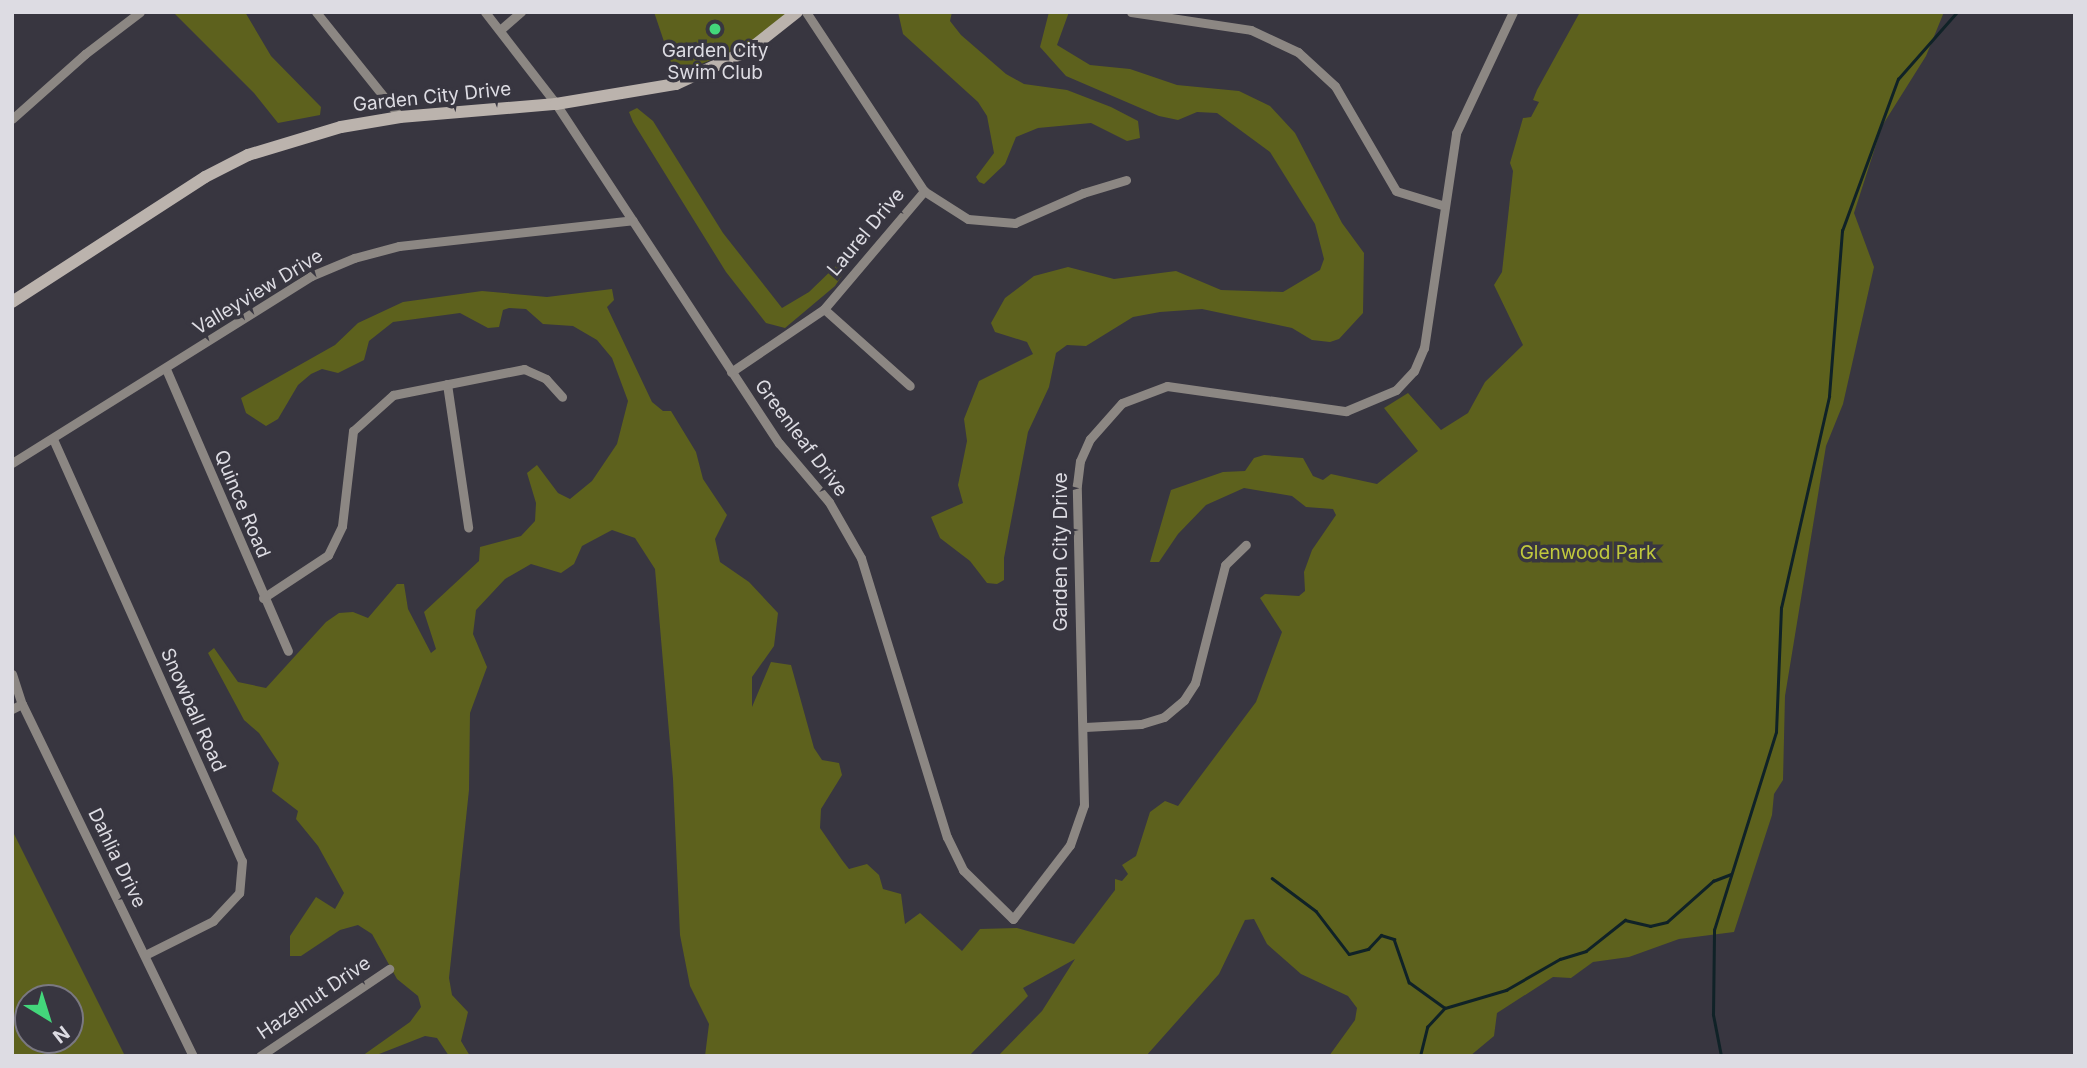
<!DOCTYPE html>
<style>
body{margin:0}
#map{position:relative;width:2087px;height:1068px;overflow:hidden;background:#383640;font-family:Inter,sans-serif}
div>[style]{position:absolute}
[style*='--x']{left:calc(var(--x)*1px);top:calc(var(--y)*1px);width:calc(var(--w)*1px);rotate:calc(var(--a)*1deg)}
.green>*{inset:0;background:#5d611d}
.stream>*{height:2.5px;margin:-1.25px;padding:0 1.25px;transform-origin:1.25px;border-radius:1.25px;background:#102227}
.street>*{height:9px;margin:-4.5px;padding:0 4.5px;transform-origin:4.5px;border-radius:4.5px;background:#8c8783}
.secondary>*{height:12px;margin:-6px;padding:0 6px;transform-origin:6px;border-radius:6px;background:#bbb3ad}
.dots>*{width:19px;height:19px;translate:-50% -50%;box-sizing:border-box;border:4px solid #383640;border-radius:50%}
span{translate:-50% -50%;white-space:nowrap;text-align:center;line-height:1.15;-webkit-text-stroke:7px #383640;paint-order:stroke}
.poi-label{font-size:19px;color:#dddce3}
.street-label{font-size:19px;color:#dddce3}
.park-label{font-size:19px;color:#c1c93d}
.frame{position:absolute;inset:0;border:14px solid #dddce3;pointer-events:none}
.north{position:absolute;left:14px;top:984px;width:70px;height:70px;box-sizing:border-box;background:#383640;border:2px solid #7a7881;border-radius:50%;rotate:142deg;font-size:19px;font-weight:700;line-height:28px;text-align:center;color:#dddce3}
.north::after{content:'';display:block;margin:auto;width:24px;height:32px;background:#43d77b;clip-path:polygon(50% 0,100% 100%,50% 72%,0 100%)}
</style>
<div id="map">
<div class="green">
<div style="clip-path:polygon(173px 12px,245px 12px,271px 56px,321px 107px,320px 115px,278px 123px,254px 93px)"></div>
<div style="clip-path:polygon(654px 12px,790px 12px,750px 45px,675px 74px)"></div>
<div style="clip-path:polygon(898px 12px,952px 12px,950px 21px,961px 35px,1006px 74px,1024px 84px,1067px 90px,1111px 107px,1138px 121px,1140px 138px,1127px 141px,1091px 123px,1038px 128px,1016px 137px,1005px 164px,984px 184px,979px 182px,976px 177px,994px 153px,987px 116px,978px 102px,903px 34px)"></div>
<div style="clip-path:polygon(1049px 12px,1069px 12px,1057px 45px,1090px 65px,1130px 69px,1177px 85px,1239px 91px,1270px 106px,1295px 133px,1342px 223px,1364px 253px,1363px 313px,1339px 339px,1330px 342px,1312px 340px,1292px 328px,1202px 309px,1160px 312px,1133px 317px,1086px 346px,1067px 345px,1056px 353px,1049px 387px,1028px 432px,1004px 558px,1004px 580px,997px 584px,987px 583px,970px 561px,940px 538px,931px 517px,963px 503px,958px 485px,967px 441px,964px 419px,979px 381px,1033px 354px,1027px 342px,995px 332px,991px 323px,1005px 298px,1034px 276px,1068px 267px,1114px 279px,1176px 271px,1221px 290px,1283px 292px,1320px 270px,1324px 259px,1315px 224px,1270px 152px,1217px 113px,1197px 112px,1178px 120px,1159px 116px,1066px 76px,1040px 47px)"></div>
<div style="clip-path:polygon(1580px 12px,1944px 12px,1926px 56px,1882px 126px,1854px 213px,1874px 267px,1843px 404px,1826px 446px,1785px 696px,1783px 780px,1774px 794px,1772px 815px,1734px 932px,1679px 939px,1629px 957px,1593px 962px,1571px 978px,1553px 977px,1497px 1013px,1494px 1036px,1470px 1056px,1329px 1056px,1355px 1020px,1357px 1008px,1348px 996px,1301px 974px,1267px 944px,1254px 919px,1245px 920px,1219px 974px,1146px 1056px,998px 1056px,1042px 1011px,1075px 959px,1023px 988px,1028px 996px,969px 1056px,705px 1056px,709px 1024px,690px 986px,680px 935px,673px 779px,655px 569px,635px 538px,612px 530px,582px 546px,574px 564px,561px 573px,531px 564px,505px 579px,476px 610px,473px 634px,487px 667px,470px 713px,469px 790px,449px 978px,452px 995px,468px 1012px,461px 1041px,470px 1056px,449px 1056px,437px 1038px,425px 1036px,374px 1056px,362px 1056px,410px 1022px,421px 1007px,418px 996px,397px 979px,372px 934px,358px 925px,340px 930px,301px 956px,290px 956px,290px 936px,316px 897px,335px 909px,344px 893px,318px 846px,296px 819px,298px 811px,272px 791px,279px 763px,259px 733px,244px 720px,208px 653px,214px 648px,238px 682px,266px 688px,326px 622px,339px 613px,353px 612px,368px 618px,397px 584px,404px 584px,408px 609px,431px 653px,436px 649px,424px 612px,479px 561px,480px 547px,521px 536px,535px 521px,536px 503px,527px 473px,537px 465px,558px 493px,570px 499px,592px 481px,617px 444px,628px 401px,612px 358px,597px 340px,573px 326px,543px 324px,526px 309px,509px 308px,503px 310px,499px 327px,488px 328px,460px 313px,393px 322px,369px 341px,364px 360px,338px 373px,322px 369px,311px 374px,298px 385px,278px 419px,266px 426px,246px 413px,241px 398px,335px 345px,358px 323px,403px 302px,482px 291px,547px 297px,612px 289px,614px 300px,607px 307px,652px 402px,663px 411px,671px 411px,696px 452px,703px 479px,727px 515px,715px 539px,720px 562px,749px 582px,778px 613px,774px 646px,752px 677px,752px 707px,771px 662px,791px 665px,814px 748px,822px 760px,839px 763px,842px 775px,821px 809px,820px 828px,842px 860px,849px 869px,867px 864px,879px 875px,883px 889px,901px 894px,905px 924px,920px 913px,962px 951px,980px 929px,1017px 928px,1074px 944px,1115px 890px,1115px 879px,1122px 881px,1128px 874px,1122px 865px,1136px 856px,1150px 812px,1165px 801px,1178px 806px,1256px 702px,1282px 632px,1260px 598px,1265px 594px,1299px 596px,1305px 591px,1304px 572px,1312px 550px,1336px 515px,1333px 509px,1306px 507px,1292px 496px,1244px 488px,1206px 505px,1178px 534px,1159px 562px,1150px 562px,1171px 490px,1223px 472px,1245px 471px,1254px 458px,1264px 455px,1303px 458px,1313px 476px,1323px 480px,1331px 474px,1377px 484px,1418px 451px,1384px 408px,1408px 393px,1441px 430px,1468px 413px,1485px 382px,1523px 345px,1494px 285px,1502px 272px,1513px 171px,1510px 163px,1523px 118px,1531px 117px,1539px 102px,1533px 100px,1537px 90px)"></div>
<div style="clip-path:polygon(637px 108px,653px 121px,723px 233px,782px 308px,809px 292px,869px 234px,835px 286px,785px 328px,766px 323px,726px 272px,633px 122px,629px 112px)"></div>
<div style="clip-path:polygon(evenodd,12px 830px,125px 1056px,12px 1056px,12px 830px,70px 998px,70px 1040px,28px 1040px,28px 998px,70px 998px)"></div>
</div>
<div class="stream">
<div style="--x:1272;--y:878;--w:55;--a:36.9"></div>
<div style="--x:1316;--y:911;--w:54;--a:52.5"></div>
<div style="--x:1349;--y:954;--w:20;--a:-15"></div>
<div style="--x:1368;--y:949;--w:19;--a:-47"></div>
<div style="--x:1381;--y:935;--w:14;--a:17"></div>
<div style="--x:1394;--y:939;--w:46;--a:70.8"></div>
<div style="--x:1409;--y:982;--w:44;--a:35.8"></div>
<div style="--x:1420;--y:1056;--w:30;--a:-76"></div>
<div style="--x:1427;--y:1027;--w:26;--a:-47"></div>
<div style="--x:1445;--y:1008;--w:64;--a:-16.4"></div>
<div style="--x:1506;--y:990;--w:62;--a:-29.9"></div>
<div style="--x:1560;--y:959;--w:27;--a:-17"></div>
<div style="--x:1586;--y:951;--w:50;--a:-38.5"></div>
<div style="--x:1625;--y:920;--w:26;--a:13"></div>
<div style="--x:1650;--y:926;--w:17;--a:-13"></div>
<div style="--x:1667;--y:922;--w:62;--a:-41.7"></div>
<div style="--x:1713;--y:881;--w:19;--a:-21"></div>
<div style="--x:1721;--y:1056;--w:42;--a:-101"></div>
<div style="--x:1713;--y:1015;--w:85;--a:-89.3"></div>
<div style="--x:1714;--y:930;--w:207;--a:-72.6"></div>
<div style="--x:1776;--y:732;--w:124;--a:-87.7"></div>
<div style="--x:1781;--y:608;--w:217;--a:-77.2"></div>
<div style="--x:1829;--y:396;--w:166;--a:-85.5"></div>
<div style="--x:1842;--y:231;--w:162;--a:-69.8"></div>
<div style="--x:1898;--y:79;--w:89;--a:-48.6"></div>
</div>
<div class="street">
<div style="--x:316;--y:12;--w:134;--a:51.3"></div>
<div style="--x:485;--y:12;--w:116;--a:52.3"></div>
<div style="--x:556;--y:104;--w:406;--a:56.7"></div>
<div style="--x:779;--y:443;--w:77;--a:49.7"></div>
<div style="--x:829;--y:502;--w:64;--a:60.3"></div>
<div style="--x:861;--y:558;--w:292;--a:72.9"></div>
<div style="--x:947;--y:837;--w:37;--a:64"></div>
<div style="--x:963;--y:870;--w:70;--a:44.4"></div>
<div style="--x:1013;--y:919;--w:93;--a:-52.4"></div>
<div style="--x:1070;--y:845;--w:42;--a:-70.7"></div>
<div style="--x:1084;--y:805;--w:320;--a:-91.3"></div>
<div style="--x:1077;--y:485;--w:24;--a:-83"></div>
<div style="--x:1080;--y:461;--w:24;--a:-66"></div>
<div style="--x:1090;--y:439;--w:48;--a:-48.4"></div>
<div style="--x:1122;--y:403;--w:48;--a:-20.7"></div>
<div style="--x:1167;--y:386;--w:181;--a:8"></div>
<div style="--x:1346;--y:411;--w:54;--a:-22.8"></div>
<div style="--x:1396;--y:390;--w:26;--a:-47"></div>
<div style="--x:1414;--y:371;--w:25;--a:-67"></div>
<div style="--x:1424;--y:348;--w:217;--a:-81.5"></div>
<div style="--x:1456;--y:133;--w:134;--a:-64.8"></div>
<div style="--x:806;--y:12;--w:214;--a:56.6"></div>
<div style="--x:924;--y:191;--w:52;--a:32.5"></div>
<div style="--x:968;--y:219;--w:47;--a:4.9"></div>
<div style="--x:1015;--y:223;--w:74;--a:-23.8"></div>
<div style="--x:1083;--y:193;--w:45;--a:-16.8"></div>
<div style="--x:1131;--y:12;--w:121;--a:8.5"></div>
<div style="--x:1251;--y:30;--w:52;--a:25.1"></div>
<div style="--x:1298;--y:52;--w:50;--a:42.6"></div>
<div style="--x:1335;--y:86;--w:121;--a:59.8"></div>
<div style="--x:1396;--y:191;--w:48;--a:16.9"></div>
<div style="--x:500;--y:30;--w:28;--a:-41"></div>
<div style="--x:12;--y:119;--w:98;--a:-41.7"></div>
<div style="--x:85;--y:54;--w:69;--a:-37.4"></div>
<div style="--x:824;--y:309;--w:115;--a:41.8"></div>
<div style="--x:166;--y:369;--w:307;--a:66.6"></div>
<div style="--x:731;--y:372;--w:112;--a:-34.1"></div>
<div style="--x:824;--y:309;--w:155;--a:-49.7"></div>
<div style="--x:447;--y:384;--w:145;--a:81.6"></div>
<div style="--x:53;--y:439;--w:462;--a:65.9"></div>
<div style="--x:242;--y:861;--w:32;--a:95"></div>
<div style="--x:239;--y:893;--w:38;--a:133"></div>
<div style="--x:213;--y:921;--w:76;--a:153.4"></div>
<div style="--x:12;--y:463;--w:353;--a:-32"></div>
<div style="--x:311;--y:276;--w:47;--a:-22.7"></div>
<div style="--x:354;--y:258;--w:47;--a:-14.9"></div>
<div style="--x:399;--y:246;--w:235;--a:-6.3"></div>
<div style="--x:263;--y:598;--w:78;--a:-33.5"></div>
<div style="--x:328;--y:555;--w:32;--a:-64"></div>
<div style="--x:342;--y:526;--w:96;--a:-83.4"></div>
<div style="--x:353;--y:431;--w:54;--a:-42"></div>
<div style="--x:393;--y:395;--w:134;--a:-11.2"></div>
<div style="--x:524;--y:369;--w:24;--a:24"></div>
<div style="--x:546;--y:379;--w:24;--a:48"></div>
<div style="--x:12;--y:674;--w:32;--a:72"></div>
<div style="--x:22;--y:704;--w:391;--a:64.1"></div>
<div style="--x:12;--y:709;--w:11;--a:-27"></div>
<div style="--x:1085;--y:727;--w:56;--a:-3.1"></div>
<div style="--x:1141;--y:724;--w:24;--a:-17"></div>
<div style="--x:1164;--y:717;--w:26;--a:-40"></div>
<div style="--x:1184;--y:700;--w:20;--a:-57"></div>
<div style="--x:1195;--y:683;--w:122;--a:-75.7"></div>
<div style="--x:1225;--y:565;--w:29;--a:-44"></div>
<div style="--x:260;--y:1056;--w:156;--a:-34"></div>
</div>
<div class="secondary">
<div style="--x:12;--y:302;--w:230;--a:-32.9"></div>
<div style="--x:205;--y:177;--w:48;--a:-27.1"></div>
<div style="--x:248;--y:155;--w:97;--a:-16.8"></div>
<div style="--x:341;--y:127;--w:60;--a:-9.6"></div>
<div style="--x:400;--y:117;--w:157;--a:-4.8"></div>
<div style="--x:556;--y:104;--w:122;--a:-9.5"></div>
<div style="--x:676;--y:84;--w:81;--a:-25"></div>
<div style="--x:749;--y:50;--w:61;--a:-38.4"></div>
</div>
<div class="dots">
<div style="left:715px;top:29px;background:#43d77b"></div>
</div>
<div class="poi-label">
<span style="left:715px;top:62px">Garden City<br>Swim Club</span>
</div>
<div class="street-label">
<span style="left:432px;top:97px;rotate:-6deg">Garden City Drive</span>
<span style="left:866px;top:232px;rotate:-50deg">Laurel Drive</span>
<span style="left:258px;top:292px;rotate:-31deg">Valleyview Drive</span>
<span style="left:801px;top:438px;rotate:53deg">Greenleaf Drive</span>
<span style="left:242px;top:504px;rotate:67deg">Quince Road</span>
<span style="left:1061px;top:552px;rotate:-90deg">Garden City Drive</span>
<span style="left:193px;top:710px;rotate:66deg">Snowball Road</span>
<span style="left:117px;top:858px;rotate:64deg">Dahlia Drive</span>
<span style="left:314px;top:998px;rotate:-34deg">Hazelnut Drive</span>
</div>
<div class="park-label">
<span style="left:1588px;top:553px">Glenwood Park</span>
</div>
<div class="frame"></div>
<div class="north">N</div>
</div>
